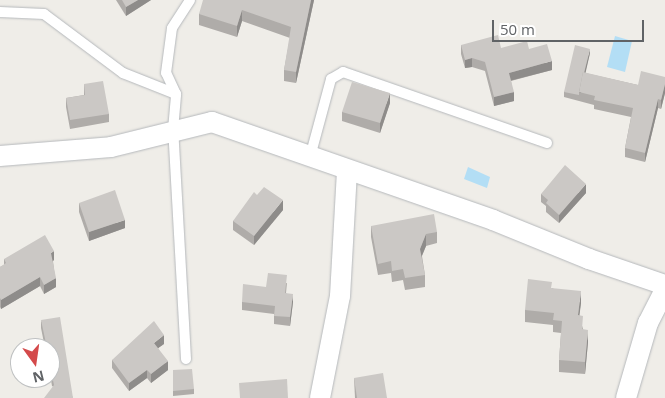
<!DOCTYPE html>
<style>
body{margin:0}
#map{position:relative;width:665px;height:398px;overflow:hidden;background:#efede8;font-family:"Open Sans",sans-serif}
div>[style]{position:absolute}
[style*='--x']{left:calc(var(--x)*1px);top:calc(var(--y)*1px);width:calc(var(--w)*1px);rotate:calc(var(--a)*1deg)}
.water>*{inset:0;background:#b3def5}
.roads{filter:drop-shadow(0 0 1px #b5b8bb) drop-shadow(0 0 1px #b5b8bb)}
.service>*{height:10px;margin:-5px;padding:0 5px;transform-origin:5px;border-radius:5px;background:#fff}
.minor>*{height:20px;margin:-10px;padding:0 10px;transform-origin:10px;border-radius:10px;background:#fff}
.wall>*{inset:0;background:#afaca9}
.shaded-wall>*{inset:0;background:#8e8c8a}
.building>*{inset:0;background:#cbc8c5}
span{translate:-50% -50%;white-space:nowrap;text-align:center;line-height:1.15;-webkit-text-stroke:5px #fff;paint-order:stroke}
.north{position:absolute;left:10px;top:338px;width:50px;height:50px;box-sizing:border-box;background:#fff;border:1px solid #bfc1c2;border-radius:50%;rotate:166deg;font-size:14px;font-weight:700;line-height:20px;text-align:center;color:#606366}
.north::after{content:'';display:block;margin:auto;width:18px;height:22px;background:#d44a4b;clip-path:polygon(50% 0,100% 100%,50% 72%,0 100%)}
.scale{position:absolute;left:492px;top:20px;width:152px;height:22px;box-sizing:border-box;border:2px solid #606366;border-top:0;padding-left:6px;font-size:15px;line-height:18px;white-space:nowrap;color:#606366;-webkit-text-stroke:4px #fff;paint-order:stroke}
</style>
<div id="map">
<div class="water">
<div style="clip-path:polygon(615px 36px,632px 41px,625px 72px,607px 67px)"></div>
<div style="clip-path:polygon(468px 167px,490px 177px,487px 188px,464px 179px)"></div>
</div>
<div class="roads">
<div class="service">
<div style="--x:0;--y:12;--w:44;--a:2.6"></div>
<div style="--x:44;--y:14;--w:99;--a:36.8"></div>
<div style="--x:123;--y:73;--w:57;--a:21.6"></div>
<div style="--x:310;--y:157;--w:81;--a:-74.9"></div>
<div style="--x:331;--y:79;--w:14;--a:-30"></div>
<div style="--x:343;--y:72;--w:216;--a:19.2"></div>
<div style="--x:186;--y:359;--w:229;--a:-93.2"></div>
<div style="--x:173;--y:130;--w:36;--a:-85"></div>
<div style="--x:176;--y:94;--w:23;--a:-115"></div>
<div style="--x:166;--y:73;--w:45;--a:-82.4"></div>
<div style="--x:172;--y:28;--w:33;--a:-57"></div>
</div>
<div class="minor">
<div style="--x:0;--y:156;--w:111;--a:-4.6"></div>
<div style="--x:111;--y:147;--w:104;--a:-13.9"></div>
<div style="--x:212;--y:122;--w:298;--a:19.2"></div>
<div style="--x:493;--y:220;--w:104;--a:22.1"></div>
<div style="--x:589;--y:259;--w:80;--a:18.9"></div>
<div style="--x:320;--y:398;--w:104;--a:-78.9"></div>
<div style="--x:340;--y:296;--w:124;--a:-86.8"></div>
<div style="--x:626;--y:398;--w:78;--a:-73.7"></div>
<div style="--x:648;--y:323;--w:37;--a:-63"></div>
</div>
</div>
<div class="wall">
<div style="clip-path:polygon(116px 0,151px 0,126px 16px)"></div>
<div style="clip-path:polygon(216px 0,314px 0,296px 83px,284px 81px,284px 70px,290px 38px,242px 21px,237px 37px,199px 25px,199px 14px)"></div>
<div style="clip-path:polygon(461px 45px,501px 48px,529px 49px,552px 70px,511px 81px,514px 101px,494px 106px,485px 71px,472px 67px,465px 68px,461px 54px)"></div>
<div style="clip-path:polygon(590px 53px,585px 73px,638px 85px,665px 77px,665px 93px,661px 109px,658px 108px,645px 162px,625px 157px,625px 148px,631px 117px,594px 109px,594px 105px,564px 97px,564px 92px)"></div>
<div style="clip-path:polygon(84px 84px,109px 114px,109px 122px,70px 129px,66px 107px,66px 98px,84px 95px)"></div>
<div style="clip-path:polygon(390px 103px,380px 133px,342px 121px,342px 112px)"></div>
<div style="clip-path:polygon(586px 193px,559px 223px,546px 212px,546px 206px,541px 202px,541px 194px)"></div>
<div style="clip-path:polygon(79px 203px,125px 228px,89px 241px,79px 212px)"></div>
<div style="clip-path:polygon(283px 210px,254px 245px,233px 230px,233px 221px)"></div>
<div style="clip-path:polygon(371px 226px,437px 232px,437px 243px,426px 246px,422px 256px,425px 275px,425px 287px,405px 290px,403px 280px,392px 282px,391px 273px,378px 275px,371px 237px)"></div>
<div style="clip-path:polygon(4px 259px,54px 260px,53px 261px,56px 287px,44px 294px,40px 286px,1px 309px,0 307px,0 267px,4px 265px)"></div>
<div style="clip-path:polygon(287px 283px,286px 293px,293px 302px,290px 326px,274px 324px,274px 314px,242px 310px,242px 302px,266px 287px)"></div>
<div style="clip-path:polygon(552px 288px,581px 303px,579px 315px,583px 329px,588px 342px,585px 374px,559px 372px,559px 360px,561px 333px,553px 332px,553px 325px,525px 322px,525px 310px)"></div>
<div style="clip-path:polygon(41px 320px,73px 398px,52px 386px,50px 374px,50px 348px,45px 348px,41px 328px)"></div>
<div style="clip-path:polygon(164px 344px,158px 348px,168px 370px,151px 383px,147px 378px,129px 391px,112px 368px,112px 360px)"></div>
<div style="clip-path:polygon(173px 370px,194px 389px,194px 394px,173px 396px)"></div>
<div style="clip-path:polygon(354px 378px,387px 398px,355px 398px)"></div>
</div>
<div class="shaded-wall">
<div style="clip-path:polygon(138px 0,151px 0,126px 16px,126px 7px)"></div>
<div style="clip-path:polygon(311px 0,314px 0,296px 83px,296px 72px)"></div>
<div style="clip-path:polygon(242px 10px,242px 21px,237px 37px,237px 26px)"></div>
<div style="clip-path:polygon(590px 49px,590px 53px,581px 93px,579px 92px)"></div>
<div style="clip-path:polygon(472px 58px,472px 67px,465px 68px,465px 60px)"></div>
<div style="clip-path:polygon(552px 61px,552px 70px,509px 81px,509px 73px)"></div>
<div style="clip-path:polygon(665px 84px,665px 93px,661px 109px,661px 100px)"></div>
<div style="clip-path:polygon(514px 92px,514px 101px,494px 106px,494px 97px)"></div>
<div style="clip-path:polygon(390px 93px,390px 103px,380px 133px,380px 123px)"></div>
<div style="clip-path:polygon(658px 99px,658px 108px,645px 162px,645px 153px)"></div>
<div style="clip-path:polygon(586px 184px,586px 193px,559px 223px,559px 215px)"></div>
<div style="clip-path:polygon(283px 200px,283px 210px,254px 245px,254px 236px)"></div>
<div style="clip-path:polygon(125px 220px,125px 228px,89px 241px,89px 232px)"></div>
<div style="clip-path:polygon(426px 234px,426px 246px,420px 260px,420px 249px)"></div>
<div style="clip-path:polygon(54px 251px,54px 260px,51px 262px,51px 253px)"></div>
<div style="clip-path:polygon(40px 277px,40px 286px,1px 309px,1px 300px)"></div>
<div style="clip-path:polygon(56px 278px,56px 287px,44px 294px,44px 285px)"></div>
<div style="clip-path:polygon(581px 291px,581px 303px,578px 327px,578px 315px)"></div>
<div style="clip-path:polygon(293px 294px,293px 302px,290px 326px,290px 317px)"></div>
<div style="clip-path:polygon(588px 330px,588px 342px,585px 374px,585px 362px)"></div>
<div style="clip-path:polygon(164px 335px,164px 344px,154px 351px,154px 343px)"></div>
<div style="clip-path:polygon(168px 361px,168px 370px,151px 383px,151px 374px)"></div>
<div style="clip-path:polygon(147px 370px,147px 378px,129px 391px,129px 383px)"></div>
</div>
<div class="building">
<div style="clip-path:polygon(122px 0,138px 0,126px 7px)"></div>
<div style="clip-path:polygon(203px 0,311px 0,296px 72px,284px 70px,291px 27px,242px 10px,237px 26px,199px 14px)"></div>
<div style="clip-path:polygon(498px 35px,501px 48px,527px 41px,529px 49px,547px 44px,552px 61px,509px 73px,514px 92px,494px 97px,485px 62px,472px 58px,465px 60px,461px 45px)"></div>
<div style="clip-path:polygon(575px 45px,590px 49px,584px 73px,583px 72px,579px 92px,579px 95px,564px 92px)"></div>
<div style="clip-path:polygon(641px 71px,665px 77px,665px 84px,661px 100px,658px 99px,645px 153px,625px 148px,633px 108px,594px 100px,595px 96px,579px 92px,583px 72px,638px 85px)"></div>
<div style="clip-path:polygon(103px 81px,109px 114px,70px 120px,66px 98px,85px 95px,84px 84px)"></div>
<div style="clip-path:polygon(352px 82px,390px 93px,380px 123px,342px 112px)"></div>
<div style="clip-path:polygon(565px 165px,586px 184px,559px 215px,546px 203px,548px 200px,541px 194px)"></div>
<div style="clip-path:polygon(264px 187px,283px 200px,254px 236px,233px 221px,254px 192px,257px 195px)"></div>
<div style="clip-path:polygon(115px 190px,125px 220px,89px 232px,79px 203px)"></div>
<div style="clip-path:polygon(434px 214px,437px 232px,426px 234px,420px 249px,425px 275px,405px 278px,403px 269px,392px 271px,391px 261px,378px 264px,371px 226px)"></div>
<div style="clip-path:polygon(45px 235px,54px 251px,51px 253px,56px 278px,44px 285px,40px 277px,1px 300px,0 298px,0 267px,6px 263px,4px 259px)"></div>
<div style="clip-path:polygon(268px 273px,287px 275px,285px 293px,293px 294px,290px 317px,274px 316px,275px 306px,242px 302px,243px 284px,266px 287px)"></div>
<div style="clip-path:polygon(528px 279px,552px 282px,551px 288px,581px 291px,578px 315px,583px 316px,582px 329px,588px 330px,585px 362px,559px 360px,562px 321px,553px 320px,554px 313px,525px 310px)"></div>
<div style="clip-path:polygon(60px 317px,73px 398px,44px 398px,54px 385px,50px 366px,50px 348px,47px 348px,41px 320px)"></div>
<div style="clip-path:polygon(154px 321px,164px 335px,154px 343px,168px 361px,151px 374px,147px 370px,129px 383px,112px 360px)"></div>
<div style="clip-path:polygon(192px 369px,194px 389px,173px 391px,173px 370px)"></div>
<div style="clip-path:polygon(383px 373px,387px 398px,357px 398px,354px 378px)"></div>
<div style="clip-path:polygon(287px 379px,288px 398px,240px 398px,239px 383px)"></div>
</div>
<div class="north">N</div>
<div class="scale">50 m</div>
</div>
